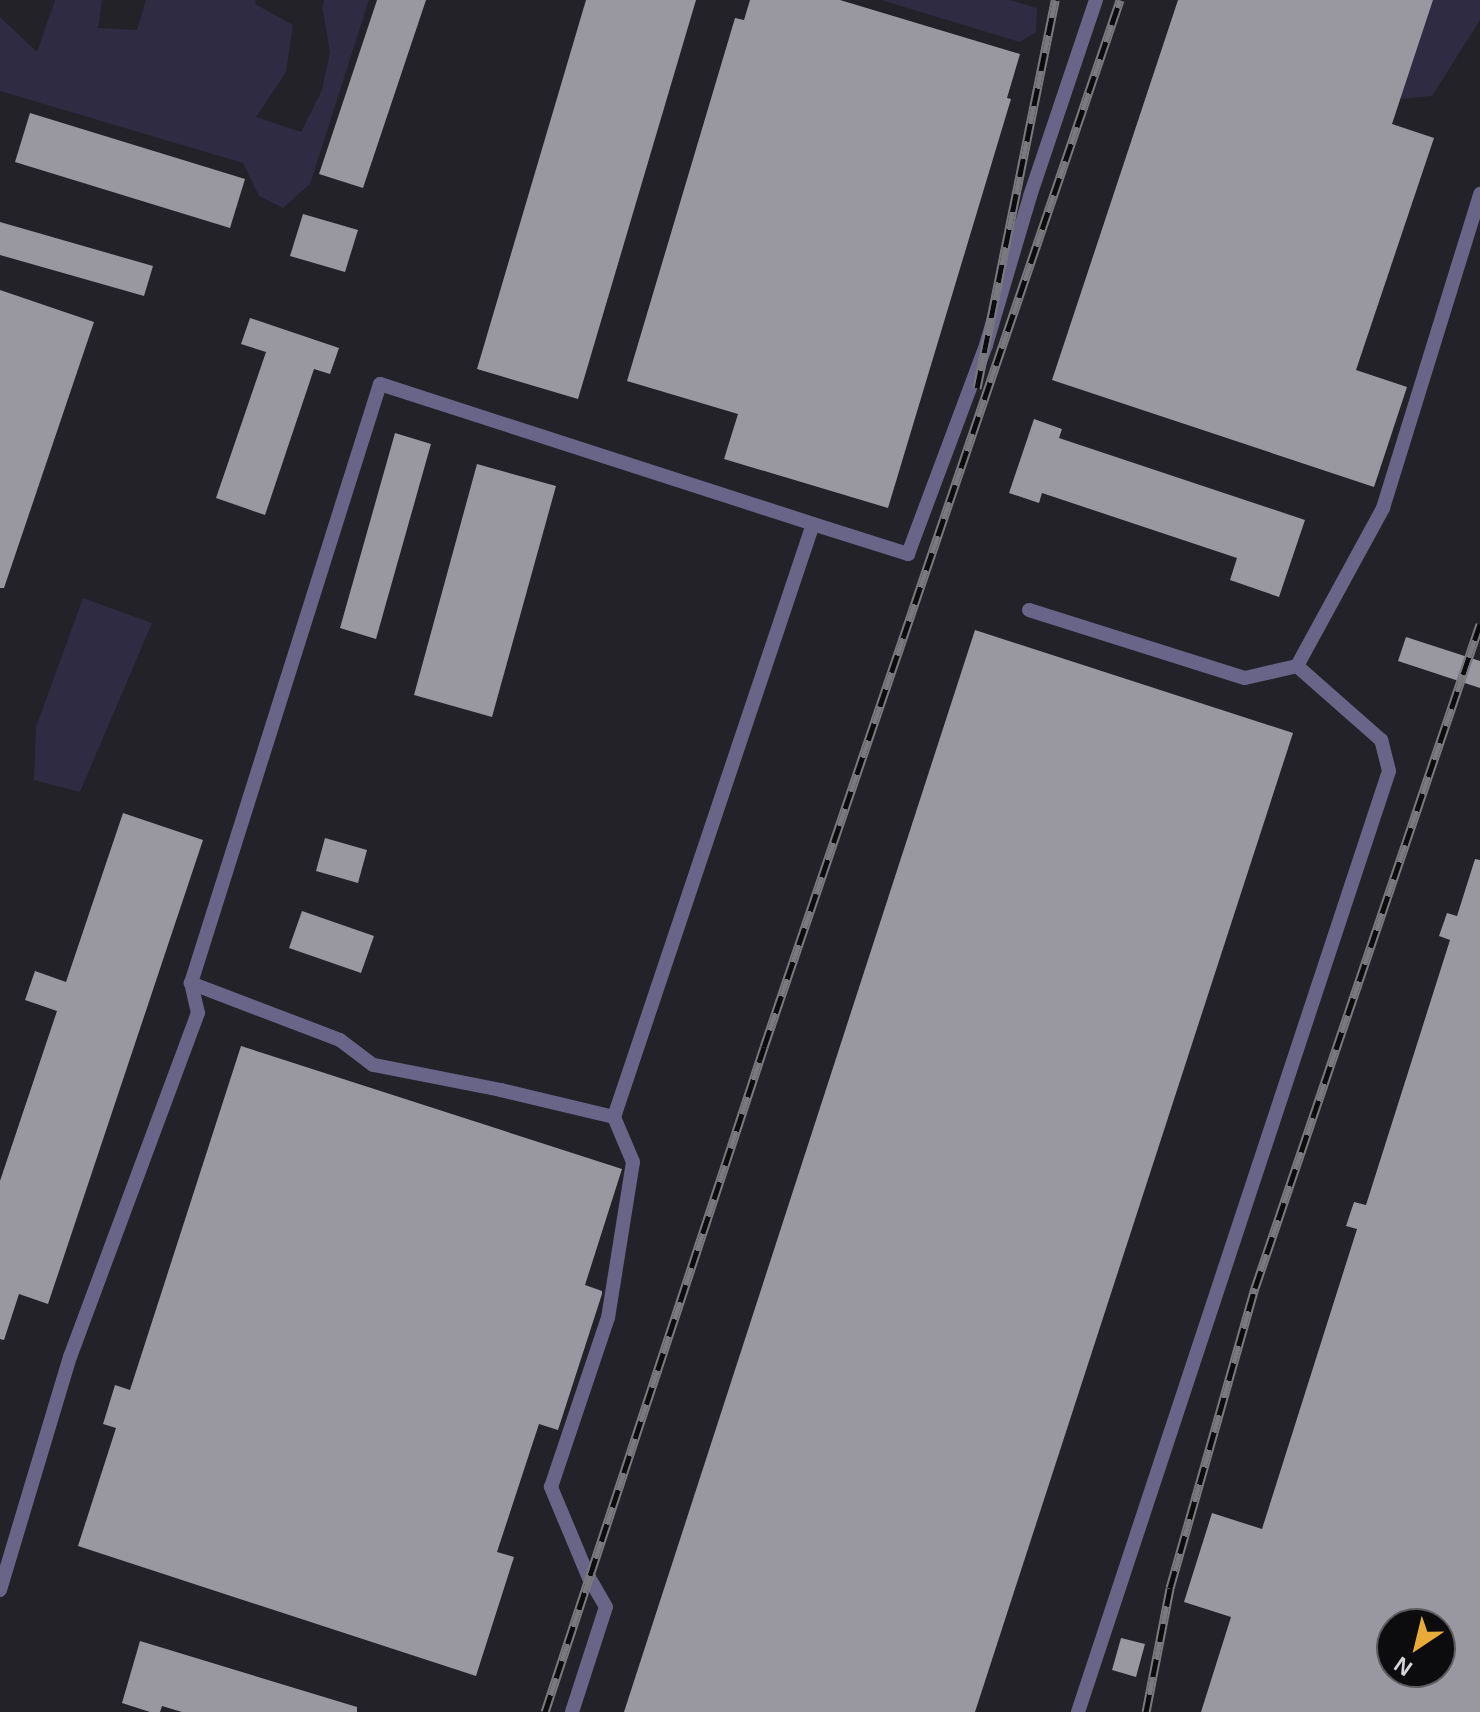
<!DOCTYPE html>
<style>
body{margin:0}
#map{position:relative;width:1480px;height:1712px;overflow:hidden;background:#222228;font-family:Helvetica,sans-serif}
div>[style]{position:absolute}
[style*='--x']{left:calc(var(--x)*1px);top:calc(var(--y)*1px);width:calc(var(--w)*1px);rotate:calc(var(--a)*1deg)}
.green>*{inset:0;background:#2e2b42}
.building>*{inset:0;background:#9998a0}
.lane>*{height:14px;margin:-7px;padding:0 7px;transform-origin:7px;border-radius:7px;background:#686589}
.rail>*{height:9px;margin-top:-4.5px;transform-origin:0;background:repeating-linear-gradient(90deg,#0c0c0e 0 18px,#79797e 0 36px);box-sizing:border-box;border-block:2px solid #79797e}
span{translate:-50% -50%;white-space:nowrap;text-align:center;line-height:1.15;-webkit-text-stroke:8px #0c0c0e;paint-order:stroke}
.north{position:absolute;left:1376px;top:1608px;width:80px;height:80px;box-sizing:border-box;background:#0c0c0e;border:2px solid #5c5c5f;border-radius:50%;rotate:215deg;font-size:22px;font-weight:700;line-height:32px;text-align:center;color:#d4d4d9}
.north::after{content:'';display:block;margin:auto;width:28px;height:36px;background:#e8ab37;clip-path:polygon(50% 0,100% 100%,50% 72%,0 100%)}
</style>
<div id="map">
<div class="green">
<div style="clip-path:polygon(55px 0,102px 0,98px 28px,137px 30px,146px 0,256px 0,255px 4px,293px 25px,286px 72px,256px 117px,301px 132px,322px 90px,330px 52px,322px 7px,324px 0,369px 0,310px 184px,283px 208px,259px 196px,243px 163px,0 91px,0 17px,37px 52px)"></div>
<div style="clip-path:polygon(881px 0,1010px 0,1037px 8px,1036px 32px,1020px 42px)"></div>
<div style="clip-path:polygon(1433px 0,1480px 0,1480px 20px,1432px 96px,1400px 99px)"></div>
<div style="clip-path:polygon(83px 598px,152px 623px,80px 792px,34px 780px,36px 727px)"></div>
</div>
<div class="building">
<div style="clip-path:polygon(377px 0,426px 0,363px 188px,319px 174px)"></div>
<div style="clip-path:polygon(586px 0,696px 0,578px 399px,477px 369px)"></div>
<div style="clip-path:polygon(750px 0,840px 0,1020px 54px,1007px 98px,1011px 99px,888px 508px,724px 459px,738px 414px,627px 381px,735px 18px,744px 20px)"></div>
<div style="clip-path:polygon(1178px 0,1433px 0,1392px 124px,1434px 138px,1356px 370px,1407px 387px,1374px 487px,1052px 380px)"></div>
<div style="clip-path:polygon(30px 113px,245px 179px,230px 228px,15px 162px)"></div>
<div style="clip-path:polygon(303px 214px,358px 230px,345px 272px,290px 256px)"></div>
<div style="clip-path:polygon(0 222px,153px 266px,144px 296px,0 255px)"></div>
<div style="clip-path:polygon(0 290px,94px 322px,4px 588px,0 588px)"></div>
<div style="clip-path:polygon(250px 318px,339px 348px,330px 374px,314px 369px,265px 515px,216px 498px,266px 352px,241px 344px)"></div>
<div style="clip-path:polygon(1034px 419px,1062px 429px,1059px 438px,1305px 520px,1279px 597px,1230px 580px,1237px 558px,1042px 493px,1039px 503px,1009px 493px)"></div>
<div style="clip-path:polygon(395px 433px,431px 444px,376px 639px,340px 628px)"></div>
<div style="clip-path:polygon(477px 464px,556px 486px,492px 717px,414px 695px)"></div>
<div style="clip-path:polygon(975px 630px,1293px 733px,975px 1712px,624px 1712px)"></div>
<div style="clip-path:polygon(1406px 637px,1480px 661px,1480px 688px,1398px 661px)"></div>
<div style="clip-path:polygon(123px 813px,203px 840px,48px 1304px,19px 1294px,4px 1340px,0 1339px,0 1181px,57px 1011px,25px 1000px,35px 971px,66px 982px)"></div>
<div style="clip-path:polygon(325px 838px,367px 850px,358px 883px,316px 871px)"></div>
<div style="clip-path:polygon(evenodd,1475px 859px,1480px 860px,1480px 1712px,1201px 1712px,1231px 1617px,1184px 1602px,1212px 1513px,1262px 1529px,1357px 1229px,1346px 1226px,1354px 1202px,1366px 1205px,1450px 940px,1439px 936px,1447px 913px,1457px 916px,1475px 859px,1392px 1624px,1440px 1624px,1440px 1672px,1392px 1672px,1392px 1624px)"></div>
<div style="clip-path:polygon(302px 911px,374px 936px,361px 973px,289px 948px)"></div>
<div style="clip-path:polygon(241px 1046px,622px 1169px,585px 1285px,602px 1291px,602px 1294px,558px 1430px,539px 1424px,497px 1552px,514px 1557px,476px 1676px,78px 1546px,116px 1428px,103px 1424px,115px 1385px,130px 1390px)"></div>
<div style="clip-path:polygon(1121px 1638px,1145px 1644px,1136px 1677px,1112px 1670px)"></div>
<div style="clip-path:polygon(140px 1641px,357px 1707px,357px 1712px,182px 1712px,162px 1706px,160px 1712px,150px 1712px,122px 1703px)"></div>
</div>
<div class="lane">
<div style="--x:1029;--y:610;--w:226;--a:17.5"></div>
<div style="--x:1245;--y:678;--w:53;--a:-13"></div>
<div style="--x:1297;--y:666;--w:180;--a:-61.4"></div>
<div style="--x:1383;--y:508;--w:329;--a:-72.8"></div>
<div style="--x:614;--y:1117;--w:116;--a:-166.6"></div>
<div style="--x:501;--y:1090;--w:130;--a:-168.9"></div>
<div style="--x:373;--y:1065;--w:41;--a:-142.9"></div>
<div style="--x:340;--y:1040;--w:160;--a:-159.1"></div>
<div style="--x:191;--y:983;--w:628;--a:-72.49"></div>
<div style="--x:380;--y:384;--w:455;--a:17.9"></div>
<div style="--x:0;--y:1590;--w:243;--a:-73.3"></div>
<div style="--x:70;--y:1357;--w:367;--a:-69.6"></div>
<div style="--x:198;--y:1013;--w:31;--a:-103"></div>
<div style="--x:572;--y:1712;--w:110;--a:-72.1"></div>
<div style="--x:606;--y:1607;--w:34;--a:-120"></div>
<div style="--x:589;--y:1578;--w:99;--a:-112.7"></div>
<div style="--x:551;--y:1487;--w:178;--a:-71.4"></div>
<div style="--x:608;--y:1318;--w:158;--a:-80.9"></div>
<div style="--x:633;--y:1162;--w:49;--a:-112.9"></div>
<div style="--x:614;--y:1117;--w:625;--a:-71.45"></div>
<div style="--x:813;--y:524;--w:100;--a:17.5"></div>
<div style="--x:908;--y:554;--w:223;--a:-69.5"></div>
<div style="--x:986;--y:345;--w:155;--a:-73.5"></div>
<div style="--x:1030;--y:196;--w:207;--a:-71.4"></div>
<div style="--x:1078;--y:1712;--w:991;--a:-71.71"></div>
<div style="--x:1389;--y:771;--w:32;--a:-104"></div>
<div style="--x:1381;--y:740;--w:112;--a:-138.6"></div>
</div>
<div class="rail">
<div style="--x:977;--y:388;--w:396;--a:-78.6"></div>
<div style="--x:545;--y:1712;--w:700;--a:-71.77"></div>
<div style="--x:764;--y:1047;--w:1106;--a:-71.22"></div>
<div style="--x:1146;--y:1712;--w:126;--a:-79"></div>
<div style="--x:1170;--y:1588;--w:312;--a:-74.2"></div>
<div style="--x:1255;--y:1288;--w:701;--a:-71.28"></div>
</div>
<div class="north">N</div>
</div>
